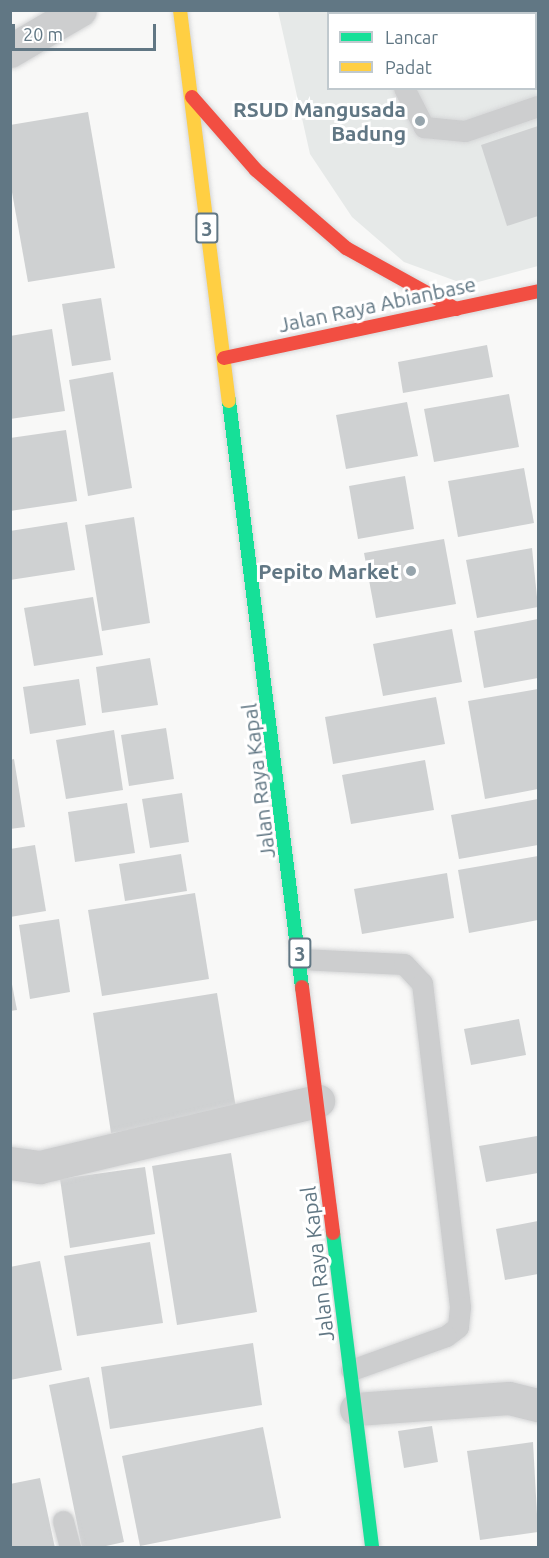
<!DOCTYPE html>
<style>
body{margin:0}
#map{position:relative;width:549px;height:1558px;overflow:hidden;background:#f8f8f7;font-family:Ubuntu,sans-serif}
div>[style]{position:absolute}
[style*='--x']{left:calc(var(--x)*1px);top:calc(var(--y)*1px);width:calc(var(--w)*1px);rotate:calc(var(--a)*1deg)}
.built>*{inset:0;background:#e6e9e8}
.building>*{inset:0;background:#cfd1d2}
.roads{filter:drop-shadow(0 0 2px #d5d6d7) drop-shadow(0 0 2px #d5d6d7)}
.lane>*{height:21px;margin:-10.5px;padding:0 10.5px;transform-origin:10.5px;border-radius:10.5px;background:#cdcecf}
.street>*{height:33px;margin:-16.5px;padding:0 16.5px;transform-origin:16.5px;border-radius:16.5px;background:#cdcecf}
.fast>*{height:14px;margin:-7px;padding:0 7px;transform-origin:7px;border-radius:7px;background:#16e098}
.slow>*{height:14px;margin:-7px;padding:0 7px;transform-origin:7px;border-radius:7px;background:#ffcf43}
.jam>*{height:14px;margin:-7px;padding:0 7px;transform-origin:7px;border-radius:7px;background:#f24e42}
.dots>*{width:16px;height:16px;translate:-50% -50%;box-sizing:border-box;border:3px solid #fff;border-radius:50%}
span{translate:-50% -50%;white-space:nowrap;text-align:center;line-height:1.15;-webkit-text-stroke:6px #fff;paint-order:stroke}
.shield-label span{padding:2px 4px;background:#fff;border:2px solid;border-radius:4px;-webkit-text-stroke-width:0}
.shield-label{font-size:20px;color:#617784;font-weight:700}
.poi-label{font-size:21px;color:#617784;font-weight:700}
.right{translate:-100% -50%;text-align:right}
.street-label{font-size:21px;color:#617784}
.frame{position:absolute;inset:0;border:12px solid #617784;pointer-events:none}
.legend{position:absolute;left:327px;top:12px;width:210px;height:78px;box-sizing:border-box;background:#fff;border:2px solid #c0c9ce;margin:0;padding:8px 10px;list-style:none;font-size:18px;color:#617784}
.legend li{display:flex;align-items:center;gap:12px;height:30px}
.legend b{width:30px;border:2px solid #c0c9ce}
.scale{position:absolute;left:12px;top:24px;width:144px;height:27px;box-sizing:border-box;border:3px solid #617784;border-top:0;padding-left:8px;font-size:18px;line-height:21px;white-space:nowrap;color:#617784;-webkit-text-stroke:4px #fff;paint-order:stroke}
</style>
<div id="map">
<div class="built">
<div style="clip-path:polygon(evenodd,278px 11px,538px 11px,538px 266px,467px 285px,404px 262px,352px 217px,310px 154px,278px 11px,328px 14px,536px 14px,536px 88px,328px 88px,328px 14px)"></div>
</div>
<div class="building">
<div style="clip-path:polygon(446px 10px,538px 10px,538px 36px,536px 14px)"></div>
<div style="clip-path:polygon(88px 112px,115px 268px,28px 282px,10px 181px,10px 125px)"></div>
<div style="clip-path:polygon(538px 126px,538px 216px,507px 226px,481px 145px)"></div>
<div style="clip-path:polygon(101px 298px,111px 360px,72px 366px,62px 304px)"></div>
<div style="clip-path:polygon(52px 329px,65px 411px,10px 419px,10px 336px)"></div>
<div style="clip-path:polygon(487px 345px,493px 377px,403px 393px,398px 362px)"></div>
<div style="clip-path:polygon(113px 372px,132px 488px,88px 496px,69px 380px)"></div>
<div style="clip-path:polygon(509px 394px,519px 447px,434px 462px,424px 409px)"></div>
<div style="clip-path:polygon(407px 402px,418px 456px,346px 469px,336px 415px)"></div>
<div style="clip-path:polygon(66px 430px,77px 501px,10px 511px,10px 438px)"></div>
<div style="clip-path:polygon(524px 468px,534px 523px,458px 537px,448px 481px)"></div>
<div style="clip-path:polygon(405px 476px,414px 529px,358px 539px,349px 486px)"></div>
<div style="clip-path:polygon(134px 517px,150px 623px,102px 631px,85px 525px)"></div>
<div style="clip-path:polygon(67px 522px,75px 570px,10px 580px,10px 531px)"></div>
<div style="clip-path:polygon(444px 539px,456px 604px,376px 618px,364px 553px)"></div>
<div style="clip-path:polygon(532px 548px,538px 607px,477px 618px,466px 560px)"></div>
<div style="clip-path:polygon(93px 597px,103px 655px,34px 666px,24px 608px)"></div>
<div style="clip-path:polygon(538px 619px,538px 678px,484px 688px,474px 631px)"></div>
<div style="clip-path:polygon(452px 629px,462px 682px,383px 696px,373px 644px)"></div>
<div style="clip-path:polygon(150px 658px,158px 705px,102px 713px,96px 667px)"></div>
<div style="clip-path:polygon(79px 679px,86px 725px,30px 734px,23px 687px)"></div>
<div style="clip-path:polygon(538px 689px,538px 789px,485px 799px,468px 701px)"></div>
<div style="clip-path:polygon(436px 697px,445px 744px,333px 764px,325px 717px)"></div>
<div style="clip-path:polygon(166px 728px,174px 779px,129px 786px,121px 735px)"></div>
<div style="clip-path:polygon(114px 730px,123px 790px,66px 799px,56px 740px)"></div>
<div style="clip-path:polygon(14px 759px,25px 827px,10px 829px,10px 760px)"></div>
<div style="clip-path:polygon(425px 760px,434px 810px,351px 824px,342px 775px)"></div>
<div style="clip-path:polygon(182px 793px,189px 842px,150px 848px,142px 799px)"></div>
<div style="clip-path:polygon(538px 799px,538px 845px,459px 859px,451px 815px)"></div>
<div style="clip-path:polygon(127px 803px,135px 853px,75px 862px,68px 812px)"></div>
<div style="clip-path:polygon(35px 845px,46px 911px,10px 917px,10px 849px)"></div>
<div style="clip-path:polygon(181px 854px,187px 891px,125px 901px,119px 864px)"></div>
<div style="clip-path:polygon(538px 856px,538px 920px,469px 933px,458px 870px)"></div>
<div style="clip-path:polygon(447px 873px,454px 918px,362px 934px,354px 889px)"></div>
<div style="clip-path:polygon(195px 893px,209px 979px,102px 996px,88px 910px)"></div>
<div style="clip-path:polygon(59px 919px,70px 992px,30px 999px,19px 925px)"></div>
<div style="clip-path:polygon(10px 974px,17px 1010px,10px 1011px)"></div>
<div style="clip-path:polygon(217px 993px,237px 1114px,111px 1133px,93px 1013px)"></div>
<div style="clip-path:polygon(519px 1019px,526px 1055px,471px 1065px,464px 1029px)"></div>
<div style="clip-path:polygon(537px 1136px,538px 1173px,486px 1182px,479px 1146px)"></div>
<div style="clip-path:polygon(231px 1153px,257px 1312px,177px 1325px,152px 1166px)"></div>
<div style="clip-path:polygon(145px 1167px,155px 1234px,70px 1248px,60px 1179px)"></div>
<div style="clip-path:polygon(538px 1221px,538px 1274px,505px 1280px,496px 1229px)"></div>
<div style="clip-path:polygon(150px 1242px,163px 1323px,77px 1336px,64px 1256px)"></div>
<div style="clip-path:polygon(40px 1261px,62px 1370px,10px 1380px,10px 1267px)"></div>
<div style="clip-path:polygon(253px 1343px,262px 1405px,110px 1429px,101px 1367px)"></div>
<div style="clip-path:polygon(89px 1377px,124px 1542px,97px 1548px,82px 1548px,49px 1385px)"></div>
<div style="clip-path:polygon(432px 1426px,438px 1462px,404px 1468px,398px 1431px)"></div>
<div style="clip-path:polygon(263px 1427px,281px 1518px,140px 1546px,122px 1456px)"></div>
<div style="clip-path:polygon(533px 1442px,538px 1532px,480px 1540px,467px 1451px)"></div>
<div style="clip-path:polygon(40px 1478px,55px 1548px,10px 1548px,10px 1484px)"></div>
</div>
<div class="roads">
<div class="lane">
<div style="--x:378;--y:10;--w:4;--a:76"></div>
<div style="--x:404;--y:88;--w:44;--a:62.9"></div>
<div style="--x:424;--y:127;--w:41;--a:5.6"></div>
<div style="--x:465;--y:131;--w:77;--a:-18.9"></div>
<div style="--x:300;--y:959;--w:104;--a:2.8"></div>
<div style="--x:404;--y:964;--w:26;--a:47"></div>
<div style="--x:422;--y:983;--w:326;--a:83.3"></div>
<div style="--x:460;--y:1307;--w:20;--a:96"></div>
<div style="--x:458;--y:1327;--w:15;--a:143"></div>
<div style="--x:446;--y:1336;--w:101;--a:160.3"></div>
<div style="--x:63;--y:1521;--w:28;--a:75"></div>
</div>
<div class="street">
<div style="--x:10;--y:51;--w:81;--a:-30.4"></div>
<div style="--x:10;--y:1163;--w:30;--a:8"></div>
<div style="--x:40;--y:1167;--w:286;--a:-13.4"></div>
<div style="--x:356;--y:1409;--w:153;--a:-4.1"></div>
<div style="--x:509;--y:1398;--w:30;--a:14"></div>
</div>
<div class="fast">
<div style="--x:229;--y:401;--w:591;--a:82.9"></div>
<div style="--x:333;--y:1233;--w:317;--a:82.9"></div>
</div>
<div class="slow">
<div style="--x:180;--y:10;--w:394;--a:82.9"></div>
</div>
<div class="jam">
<div style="--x:192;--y:97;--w:97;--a:48.8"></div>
<div style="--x:256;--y:170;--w:119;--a:40.9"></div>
<div style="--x:346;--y:248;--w:126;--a:29"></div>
<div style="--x:224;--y:358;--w:321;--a:-12"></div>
<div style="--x:302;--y:987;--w:248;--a:82.8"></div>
</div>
</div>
<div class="dots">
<div style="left:420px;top:121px;background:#96a4ac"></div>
<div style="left:411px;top:571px;background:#96a4ac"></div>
</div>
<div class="shield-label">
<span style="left:207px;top:228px">3</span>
<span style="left:300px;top:953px">3</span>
</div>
<div class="poi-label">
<span class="right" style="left:406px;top:121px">RSUD Mangusada<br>Badung</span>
<span class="right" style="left:399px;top:571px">Pepito Market</span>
</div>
<div class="street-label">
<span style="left:377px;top:304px;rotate:-12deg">Jalan Raya Abianbase</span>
<span style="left:258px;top:781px;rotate:-97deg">Jalan Raya Kapal</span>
<span style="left:317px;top:1264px;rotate:-97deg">Jalan Raya Kapal</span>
</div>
<div class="frame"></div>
<ul class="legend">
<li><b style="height:8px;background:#16e098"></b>Lancar</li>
<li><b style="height:8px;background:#ffcf43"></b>Padat</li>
</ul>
<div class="scale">20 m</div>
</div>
